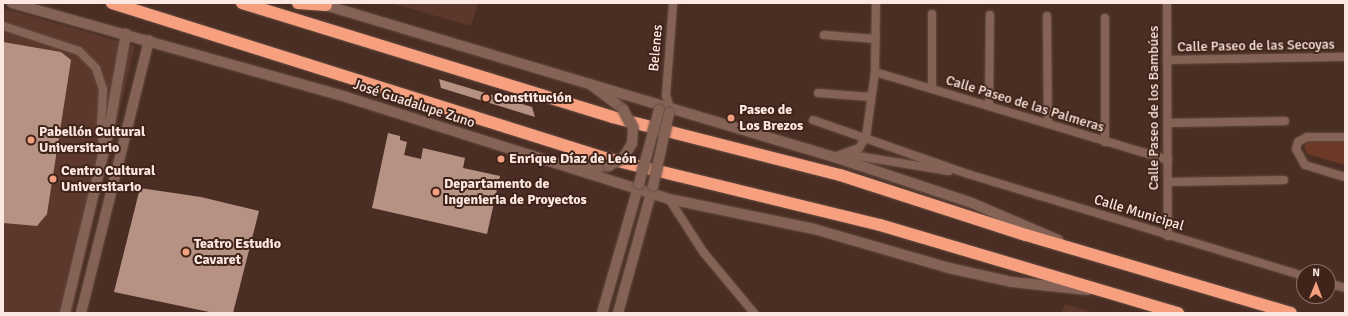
<!DOCTYPE html>
<meta charset="utf-8">
<style>
body{margin:0}
#map{position:relative;width:1348px;height:316px;overflow:hidden;background:#4b2e23;font-family:Signika,sans-serif}
div>[style]{position:absolute}
[style*='--x']{left:calc(var(--x)*1px);top:calc(var(--y)*1px);width:calc(var(--w)*1px);rotate:calc(var(--a)*1deg)}
.built>*{inset:0;background:#5c382c}
.green>*{inset:0;background:#6b3926}
.building>*{inset:0;background:#b69285}
.roads{filter:drop-shadow(0 0 1px #654c43) drop-shadow(0 0 1px #654c43)}
.minor>*{height:8px;margin:-4px;padding:0 4px;transform-origin:4px;border-radius:4px;background:#846356}
.tertiary>*{height:10px;margin:-5px;padding:0 5px;transform-origin:5px;border-radius:5px;background:#846356}
.secondary>*{height:10px;margin:-5px;padding:0 5px;transform-origin:5px;border-radius:5px;background:#846356}
.motorway>*{height:12px;margin:-6px;padding:0 6px;transform-origin:6px;border-radius:6px;background:#f6a080}
.bridges{filter:drop-shadow(0 0 1px #654c43) drop-shadow(0 0 1px #654c43)}
.tertiary-bridge>*{height:10px;margin:-5px;padding:0 5px;transform-origin:5px;border-radius:5px;background:#846356}
.secondary-bridge>*{height:10px;margin:-5px;padding:0 5px;transform-origin:5px;border-radius:5px;background:#846356}
.dots>*{width:11px;height:11px;translate:-50% -50%;box-sizing:border-box;border:2px solid #402419;border-radius:50%}
span{translate:-50% -50%;white-space:nowrap;text-align:center;line-height:1.15;-webkit-text-stroke:4px #402419;paint-order:stroke}
.street-label{font-size:14px;color:#fce8e1}
.poi-label{font-size:14px;color:#fce8e1;font-weight:700}
.left{translate:0 -50%;text-align:left}
.frame{position:absolute;inset:0;border:4px solid #fce8e1;pointer-events:none}
.north{position:absolute;left:1296px;top:264px;width:40px;height:40px;box-sizing:border-box;background:#402419;border:1px solid #8b7269;border-radius:50%;rotate:1deg;font-size:11px;font-weight:700;line-height:16px;text-align:center;color:#fce8e1}
.north::after{content:'';display:block;margin:auto;width:14px;height:18px;background:#f3a081;clip-path:polygon(50% 0,100% 100%,50% 72%,0 100%)}
</style>
<div id="map">
<div class="built">
<div style="clip-path:polygon(391px 3px,478px 3px,471px 26px)"></div>
<div style="clip-path:polygon(3px 8px,135px 46px,72px 313px,3px 313px)"></div>
<div style="clip-path:polygon(1065px 304px,1095px 313px,1062px 313px)"></div>
</div>
<div class="green">
<div style="clip-path:polygon(1308px 140px,1345px 140px,1345px 165px,1307px 154px,1304px 147px)"></div>
</div>
<div class="building">
<div style="clip-path:polygon(3px 42px,61px 52px,71px 60px,47px 214px,37px 226px,3px 223px)"></div>
<div style="clip-path:polygon(439px 79px,532px 107px,535px 117px,441px 88px)"></div>
<div style="clip-path:polygon(388px 133px,400px 136px,400px 140px,407px 142px,404px 155px,421px 159px,423px 148px,465px 158px,463px 168px,500px 176px,487px 234px,372px 208px)"></div>
<div style="clip-path:polygon(140px 188px,201px 197px,259px 211px,233px 313px,214px 313px,114px 292px)"></div>
</div>
<div class="roads">
<div class="minor">
<div style="--x:1167;--y:3;--w:233;--a:89.8"></div>
<div style="--x:932;--y:14;--w:75;--a:90"></div>
<div style="--x:1047;--y:16;--w:108;--a:89.5"></div>
<div style="--x:3;--y:26;--w:80;--a:18.2"></div>
<div style="--x:79;--y:51;--w:24;--a:45"></div>
<div style="--x:96;--y:68;--w:22;--a:72"></div>
<div style="--x:103;--y:89;--w:33;--a:93"></div>
<div style="--x:101;--y:122;--w:25;--a:85"></div>
<div style="--x:824;--y:35;--w:52;--a:4.4"></div>
<div style="--x:1167;--y:60;--w:178;--a:-1"></div>
<div style="--x:875;--y:72;--w:306;--a:16.7"></div>
<div style="--x:818;--y:93;--w:53;--a:4.3"></div>
<div style="--x:989;--y:106;--w:91;--a:-89.4"></div>
<div style="--x:670;--y:108;--w:14;--a:-107"></div>
<div style="--x:666;--y:95;--w:92;--a:-85.6"></div>
<div style="--x:813;--y:120;--w:164;--a:19.2"></div>
<div style="--x:968;--y:174;--w:351;--a:16.9"></div>
<div style="--x:1168;--y:123;--w:117;--a:-1"></div>
<div style="--x:1345;--y:137;--w:38;--a:180"></div>
<div style="--x:1307;--y:137;--w:10;--a:151"></div>
<div style="--x:1298;--y:142;--w:7;--a:106"></div>
<div style="--x:1296;--y:149;--w:18;--a:61"></div>
<div style="--x:1305;--y:165;--w:42;--a:16.7"></div>
<div style="--x:1105;--y:142;--w:124;--a:-90"></div>
<div style="--x:846;--y:154;--w:104;--a:9.4"></div>
<div style="--x:834;--y:157;--w:27;--a:-20"></div>
<div style="--x:859;--y:148;--w:13;--a:-58"></div>
<div style="--x:866;--y:137;--w:66;--a:-82.1"></div>
<div style="--x:875;--y:72;--w:69;--a:-89.2"></div>
<div style="--x:1168;--y:182;--w:116;--a:-1"></div>
<div style="--x:669;--y:199;--w:64;--a:57.1"></div>
<div style="--x:704;--y:253;--w:78;--a:50.2"></div>
<div style="--x:1328;--y:283;--w:18;--a:16"></div>
</div>
<div class="tertiary">
<div style="--x:602;--y:313;--w:134;--a:-74"></div>
<div style="--x:618;--y:313;--w:132;--a:-74.6"></div>
</div>
<div class="secondary">
<div style="--x:12;--y:3;--w:347;--a:15.7"></div>
<div style="--x:346;--y:97;--w:339;--a:17.5"></div>
<div style="--x:669;--y:199;--w:148;--a:11.7"></div>
<div style="--x:814;--y:229;--w:141;--a:16.1"></div>
<div style="--x:949;--y:268;--w:65;--a:12.5"></div>
<div style="--x:1012;--y:282;--w:76;--a:6"></div>
<div style="--x:318;--y:3;--w:538;--a:16.62"></div>
<div style="--x:834;--y:157;--w:145;--a:18.4"></div>
<div style="--x:972;--y:203;--w:94;--a:23.3"></div>
<div style="--x:590;--y:84;--w:41;--a:37.1"></div>
<div style="--x:580;--y:168;--w:29;--a:-4"></div>
<div style="--x:65;--y:313;--w:184;--a:-76.5"></div>
<div style="--x:108;--y:134;--w:102;--a:-79.8"></div>
<div style="--x:81;--y:313;--w:281;--a:-76"></div>
</div>
<div class="motorway">
<div style="--x:112;--y:3;--w:513;--a:17.48"></div>
<div style="--x:601;--y:157;--w:287;--a:13.7"></div>
<div style="--x:880;--y:225;--w:311;--a:16.5"></div>
<div style="--x:242;--y:3;--w:387;--a:17.1"></div>
<div style="--x:612;--y:117;--w:235;--a:14.3"></div>
<div style="--x:840;--y:175;--w:195;--a:17.9"></div>
<div style="--x:1026;--y:235;--w:276;--a:16.4"></div>
<div style="--x:298;--y:3;--w:28;--a:4"></div>
</div>
</div>
<div class="bridges">
<div class="tertiary-bridge">
<div style="--x:639;--y:184;--w:77;--a:-74.9"></div>
<div style="--x:653;--y:186;--w:75;--a:-77.6"></div>
</div>
<div class="secondary-bridge">
<div style="--x:609;--y:166;--w:17;--a:-31"></div>
<div style="--x:624;--y:157;--w:16;--a:-60"></div>
<div style="--x:632;--y:143;--w:15;--a:-86"></div>
<div style="--x:633;--y:128;--w:21;--a:-118"></div>
</div>
</div>
<div class="dots">
<div style="left:486px;top:98px;background:#f3a081"></div>
<div style="left:731px;top:118px;background:#f3a081"></div>
<div style="left:31px;top:140px;background:#f3a081"></div>
<div style="left:501px;top:159px;background:#f3a081"></div>
<div style="left:53px;top:179px;background:#f3a081"></div>
<div style="left:436px;top:192px;background:#f3a081"></div>
<div style="left:186px;top:252px;background:#f3a081"></div>
</div>
<div class="street-label">
<span style="left:1256px;top:46px;rotate:-1deg">Calle Paseo de las Secoyas</span>
<span style="left:656px;top:48px;rotate:-85deg">Belenes</span>
<span style="left:414px;top:104px;rotate:18deg">José Guadalupe Zuno</span>
<span style="left:1025px;top:104px;rotate:17deg">Calle Paseo de las Palmeras</span>
<span style="left:1154px;top:108px;rotate:-90deg">Calle Paseo de los Bambúes</span>
<span style="left:1139px;top:213px;rotate:17deg">Calle Municipal</span>
</div>
<div class="poi-label">
<span class="left" style="left:494px;top:98px">Constitución</span>
<span class="left" style="left:739px;top:118px">Paseo de<br>Los Brezos</span>
<span class="left" style="left:39px;top:140px">Pabellón Cultural<br>Universitario</span>
<span class="left" style="left:509px;top:159px">Enrique Díaz de León</span>
<span class="left" style="left:61px;top:179px">Centro Cultural<br>Universitario</span>
<span class="left" style="left:444px;top:192px">Departamento de<br>Ingenieria de Proyectos</span>
<span class="left" style="left:194px;top:252px">Teatro Estudio<br>Cavaret</span>
</div>
<div class="frame"></div>
<div class="north">N</div>
</div>
